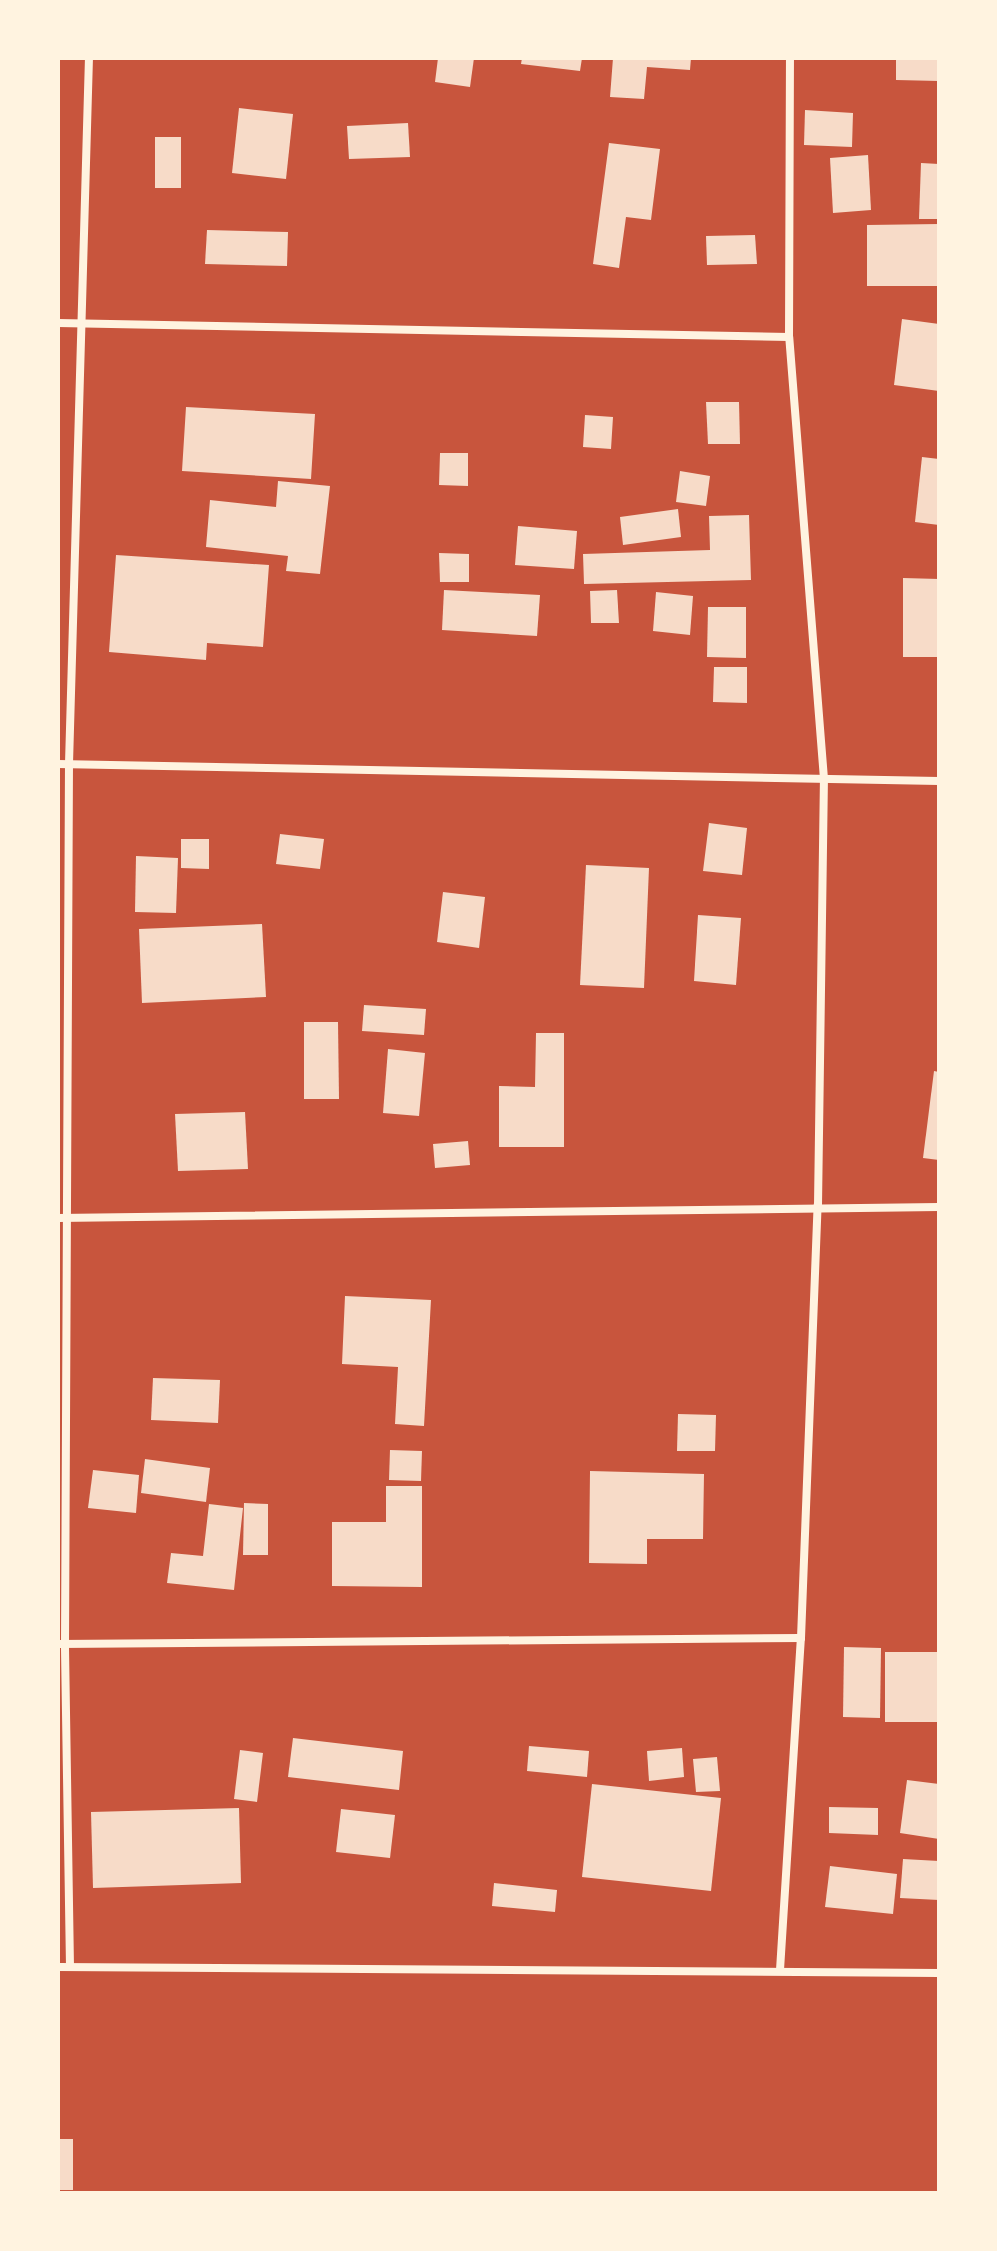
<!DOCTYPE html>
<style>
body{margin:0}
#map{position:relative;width:997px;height:2251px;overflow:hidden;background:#c8553d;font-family:Georgia,serif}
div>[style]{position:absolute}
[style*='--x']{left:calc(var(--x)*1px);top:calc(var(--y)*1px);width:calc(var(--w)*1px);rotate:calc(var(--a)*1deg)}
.building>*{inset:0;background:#f7dbc8}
.minor>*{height:8px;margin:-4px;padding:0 4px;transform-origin:4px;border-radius:4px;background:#fff3e0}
span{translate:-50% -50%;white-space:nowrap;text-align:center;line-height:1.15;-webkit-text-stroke:8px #fff3e0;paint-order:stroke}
.frame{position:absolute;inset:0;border:60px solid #fff3e0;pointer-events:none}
</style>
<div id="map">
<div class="building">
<div style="clip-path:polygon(438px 58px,474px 58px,470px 87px,435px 82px)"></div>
<div style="clip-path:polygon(522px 58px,582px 58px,580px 71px,521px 64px)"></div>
<div style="clip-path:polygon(613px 58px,691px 58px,690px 70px,647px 67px,644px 99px,610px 97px)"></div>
<div style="clip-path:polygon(896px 58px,939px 58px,939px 81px,896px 80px)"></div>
<div style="clip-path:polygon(239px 108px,293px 114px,286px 179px,232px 173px)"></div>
<div style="clip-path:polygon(805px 110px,853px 113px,852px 147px,804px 145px)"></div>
<div style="clip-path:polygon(408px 123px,410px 157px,349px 159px,347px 126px)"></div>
<div style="clip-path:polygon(155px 137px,181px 137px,181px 188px,155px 188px)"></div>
<div style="clip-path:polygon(609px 143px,660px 149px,651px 220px,626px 217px,619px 268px,593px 264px)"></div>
<div style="clip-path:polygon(868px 155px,871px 210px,833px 213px,830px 158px)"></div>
<div style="clip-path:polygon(921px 163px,939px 164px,939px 219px,919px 219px)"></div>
<div style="clip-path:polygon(939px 224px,939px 286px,867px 286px,867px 225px)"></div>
<div style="clip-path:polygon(207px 230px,288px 232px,287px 266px,205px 264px)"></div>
<div style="clip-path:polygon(755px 235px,757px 264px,707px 265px,706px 236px)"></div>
<div style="clip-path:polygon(902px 319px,939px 324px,939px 391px,894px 385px)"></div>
<div style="clip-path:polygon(706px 402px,739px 402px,740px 444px,708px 444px)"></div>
<div style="clip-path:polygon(186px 407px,315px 414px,311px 479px,182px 471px)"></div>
<div style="clip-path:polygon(585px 415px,613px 417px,611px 449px,583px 447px)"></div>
<div style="clip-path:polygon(440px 453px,468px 453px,468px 486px,439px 485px)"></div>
<div style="clip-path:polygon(922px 457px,939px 459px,939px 525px,915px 522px)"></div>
<div style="clip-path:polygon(680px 471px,710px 476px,706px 506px,676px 502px)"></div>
<div style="clip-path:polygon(278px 481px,330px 486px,320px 574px,286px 571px,288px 556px,206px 547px,210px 500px,276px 507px)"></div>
<div style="clip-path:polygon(678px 509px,681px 537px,623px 545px,620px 517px)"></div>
<div style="clip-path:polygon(749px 515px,751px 580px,584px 584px,583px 554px,710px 550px,709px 516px)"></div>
<div style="clip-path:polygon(518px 526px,577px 531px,574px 569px,515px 565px)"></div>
<div style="clip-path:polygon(439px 553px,469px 554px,469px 582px,440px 582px)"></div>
<div style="clip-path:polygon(116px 555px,269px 565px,263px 647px,207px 643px,206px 660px,109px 652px)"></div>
<div style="clip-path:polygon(903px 578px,939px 579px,939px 657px,903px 657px)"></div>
<div style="clip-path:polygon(444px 590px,540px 595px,537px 636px,442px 630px)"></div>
<div style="clip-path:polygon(617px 590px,619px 623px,591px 623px,590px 591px)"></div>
<div style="clip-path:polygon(656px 592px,693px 596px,690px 635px,653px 631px)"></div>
<div style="clip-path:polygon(708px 607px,746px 607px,746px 658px,707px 657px)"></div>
<div style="clip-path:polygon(714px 667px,747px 667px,747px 703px,713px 702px)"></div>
<div style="clip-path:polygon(709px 823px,747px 828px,742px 875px,703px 871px)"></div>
<div style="clip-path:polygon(280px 834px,324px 839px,320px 869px,276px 864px)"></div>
<div style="clip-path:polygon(181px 839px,209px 839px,209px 869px,181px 868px)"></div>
<div style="clip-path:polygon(136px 856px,178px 858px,176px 913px,135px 912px)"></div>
<div style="clip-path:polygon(586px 865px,649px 868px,644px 988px,580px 985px)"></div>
<div style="clip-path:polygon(443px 892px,485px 897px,479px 948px,437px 942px)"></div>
<div style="clip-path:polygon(698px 915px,741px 918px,736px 985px,694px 981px)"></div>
<div style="clip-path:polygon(262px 924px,266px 997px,142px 1003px,139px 929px)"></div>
<div style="clip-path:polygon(364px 1005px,426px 1009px,424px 1035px,362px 1031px)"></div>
<div style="clip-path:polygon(304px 1022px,338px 1022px,339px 1099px,304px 1099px)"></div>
<div style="clip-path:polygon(536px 1033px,564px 1033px,564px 1147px,499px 1147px,499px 1086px,535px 1087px)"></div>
<div style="clip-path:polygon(388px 1049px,425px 1053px,419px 1116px,383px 1113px)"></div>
<div style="clip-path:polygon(934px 1071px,939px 1072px,939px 1160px,923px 1158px)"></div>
<div style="clip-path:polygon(245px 1112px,248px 1169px,178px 1171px,175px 1114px)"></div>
<div style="clip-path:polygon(468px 1141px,470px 1165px,435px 1168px,433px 1144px)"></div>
<div style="clip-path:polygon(345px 1296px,431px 1300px,424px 1426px,395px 1424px,398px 1367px,342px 1364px)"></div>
<div style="clip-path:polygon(153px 1378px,220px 1380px,218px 1423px,151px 1420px)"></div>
<div style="clip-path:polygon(678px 1414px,716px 1415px,715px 1451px,677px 1451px)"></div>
<div style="clip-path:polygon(390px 1450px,422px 1451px,421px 1481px,389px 1480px)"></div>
<div style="clip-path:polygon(145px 1459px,210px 1468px,206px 1502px,141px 1493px)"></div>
<div style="clip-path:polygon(93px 1470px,139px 1475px,136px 1513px,88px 1508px)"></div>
<div style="clip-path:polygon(590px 1471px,704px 1474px,703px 1539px,647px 1539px,647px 1564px,589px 1563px)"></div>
<div style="clip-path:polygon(386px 1486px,422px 1486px,422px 1587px,332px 1586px,332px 1522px,386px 1522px)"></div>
<div style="clip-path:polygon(244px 1503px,268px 1504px,268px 1555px,243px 1555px)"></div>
<div style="clip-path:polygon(209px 1504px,243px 1508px,234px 1590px,167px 1583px,171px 1553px,203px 1556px)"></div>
<div style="clip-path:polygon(844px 1647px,881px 1648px,880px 1718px,843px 1717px)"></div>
<div style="clip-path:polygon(885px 1652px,939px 1652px,939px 1722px,885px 1722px)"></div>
<div style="clip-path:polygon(293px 1738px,403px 1751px,399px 1790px,288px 1777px)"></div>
<div style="clip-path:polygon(529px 1746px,589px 1751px,587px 1777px,527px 1771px)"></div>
<div style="clip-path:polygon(682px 1748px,684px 1777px,649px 1781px,647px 1751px)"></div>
<div style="clip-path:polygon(240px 1750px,263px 1753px,257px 1802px,234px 1799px)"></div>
<div style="clip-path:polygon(717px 1757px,720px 1791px,696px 1792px,693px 1759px)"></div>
<div style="clip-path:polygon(907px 1780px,939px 1784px,939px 1839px,900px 1833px)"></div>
<div style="clip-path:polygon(592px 1784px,721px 1798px,711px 1891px,582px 1877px)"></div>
<div style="clip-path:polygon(829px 1807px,878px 1808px,878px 1835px,829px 1833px)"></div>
<div style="clip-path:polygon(239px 1808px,241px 1883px,93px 1888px,91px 1812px)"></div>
<div style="clip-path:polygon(341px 1809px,395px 1815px,390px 1858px,336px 1852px)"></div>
<div style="clip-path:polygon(903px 1859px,939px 1861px,939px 1900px,900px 1898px)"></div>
<div style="clip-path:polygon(830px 1866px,897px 1874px,893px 1914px,825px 1907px)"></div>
<div style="clip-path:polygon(494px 1883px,557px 1890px,555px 1912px,492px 1906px)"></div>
<div style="clip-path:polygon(58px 2139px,73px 2139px,73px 2190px,58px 2190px)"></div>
</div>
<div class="minor">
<div style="--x:58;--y:323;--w:731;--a:1.1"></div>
<div style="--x:58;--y:764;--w:881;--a:1.11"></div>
<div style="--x:58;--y:1218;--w:881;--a:-0.72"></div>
<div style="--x:58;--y:1644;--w:743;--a:-0.46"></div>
<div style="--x:58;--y:1967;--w:881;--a:0.39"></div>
<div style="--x:70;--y:1967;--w:323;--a:-90.9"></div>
<div style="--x:65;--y:1644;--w:880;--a:-89.74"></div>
<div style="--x:69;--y:764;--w:706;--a:-88.38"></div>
<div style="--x:780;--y:1970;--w:333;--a:-86.4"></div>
<div style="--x:801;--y:1638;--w:433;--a:-87.8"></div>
<div style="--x:818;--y:1205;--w:426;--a:-89.2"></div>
<div style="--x:824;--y:779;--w:443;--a:-94.5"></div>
<div style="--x:789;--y:337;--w:279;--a:-89.8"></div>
</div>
<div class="frame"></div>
</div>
